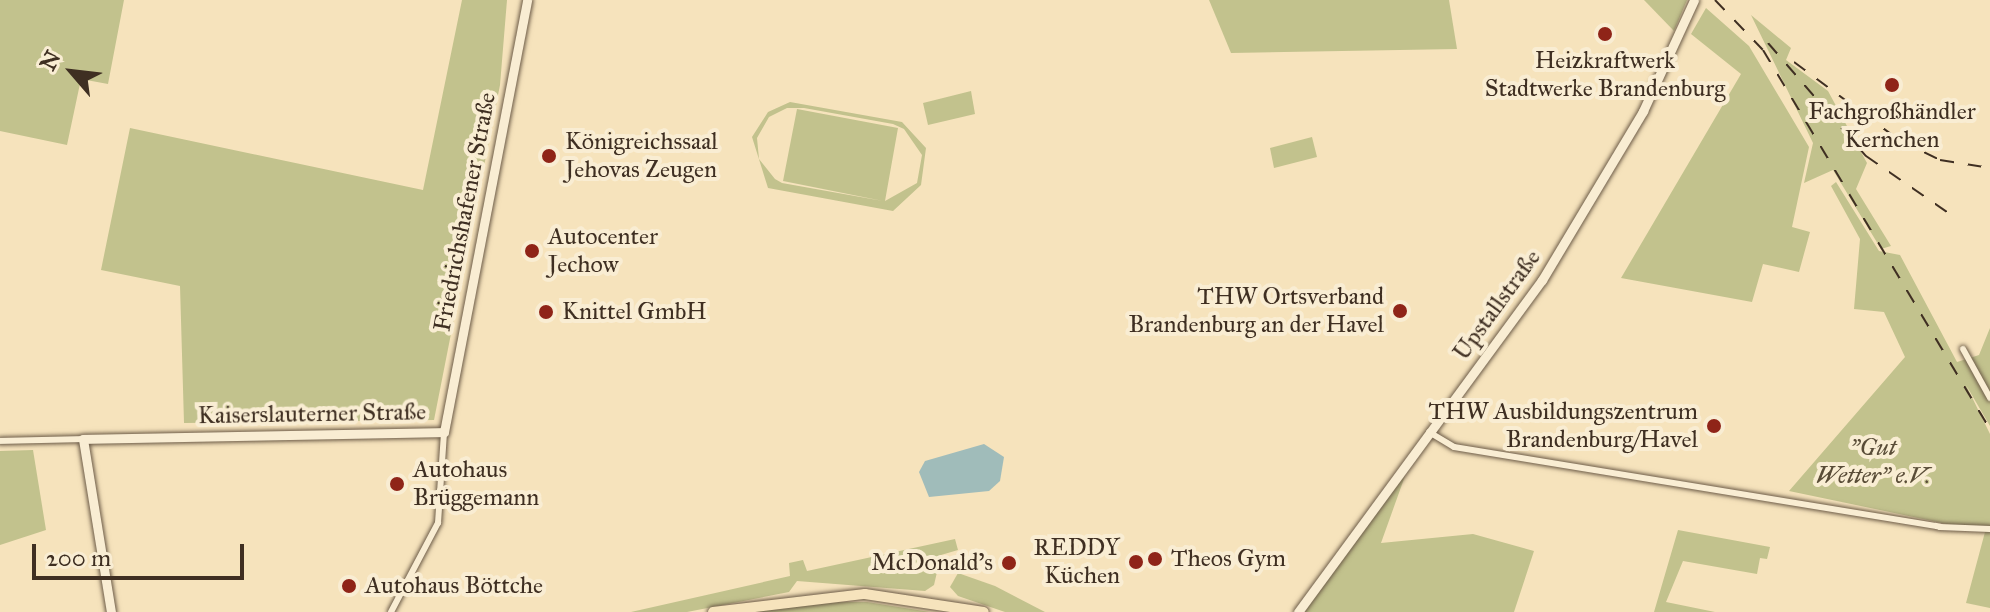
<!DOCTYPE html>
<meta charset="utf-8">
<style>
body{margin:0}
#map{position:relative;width:1990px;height:612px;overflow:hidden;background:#f6e3bc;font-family:"IM FELL Great Primer",serif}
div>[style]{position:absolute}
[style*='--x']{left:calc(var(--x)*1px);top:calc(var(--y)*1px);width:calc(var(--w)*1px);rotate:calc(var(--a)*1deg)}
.green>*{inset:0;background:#c2c28d}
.water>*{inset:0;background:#a0bcba}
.roads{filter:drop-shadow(0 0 2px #6d5c48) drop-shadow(0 0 2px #6d5c48)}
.street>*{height:6px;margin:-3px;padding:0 3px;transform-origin:3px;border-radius:3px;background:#f9edd3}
.secondary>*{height:9px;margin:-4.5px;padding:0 4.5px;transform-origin:4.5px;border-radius:4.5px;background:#f9edd3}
.primary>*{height:10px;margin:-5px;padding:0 5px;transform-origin:5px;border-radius:5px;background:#f6e3bc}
.rail>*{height:2px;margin-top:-1px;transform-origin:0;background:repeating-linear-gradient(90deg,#3f2f22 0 14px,transparent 0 28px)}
.dots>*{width:22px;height:22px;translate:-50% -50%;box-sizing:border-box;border:4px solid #f9edd3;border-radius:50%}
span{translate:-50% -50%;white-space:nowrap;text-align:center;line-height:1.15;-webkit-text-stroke:8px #f9edd3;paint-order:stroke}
.poi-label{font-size:24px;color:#3f2f22}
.left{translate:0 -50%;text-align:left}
.right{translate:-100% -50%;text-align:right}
.street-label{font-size:24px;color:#3f2f22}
.park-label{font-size:24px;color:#594c37;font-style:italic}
.north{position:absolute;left:32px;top:32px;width:80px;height:80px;-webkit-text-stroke:6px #f9edd3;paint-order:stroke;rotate:298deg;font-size:22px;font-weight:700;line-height:32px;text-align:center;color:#3f2f22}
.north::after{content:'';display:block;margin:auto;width:28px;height:36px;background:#3f2f22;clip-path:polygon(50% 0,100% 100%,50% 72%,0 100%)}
.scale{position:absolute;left:32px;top:544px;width:212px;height:36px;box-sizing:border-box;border:4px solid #3f2f22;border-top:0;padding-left:10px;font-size:24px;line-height:28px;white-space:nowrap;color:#3f2f22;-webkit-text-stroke:6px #f9edd3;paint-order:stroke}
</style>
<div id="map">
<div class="green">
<div style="clip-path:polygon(0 0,124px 0,108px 84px,81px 79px,67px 145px,0 131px)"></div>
<div style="clip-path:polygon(462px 0,507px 0,500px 85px,434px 420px,184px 423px,180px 286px,101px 270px,130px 128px,423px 190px)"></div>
<div style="clip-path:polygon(1209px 0,1449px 0,1457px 49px,1231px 53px)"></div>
<div style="clip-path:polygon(1644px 0,1687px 0,1674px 31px)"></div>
<div style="clip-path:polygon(1706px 8px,1749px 46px,1809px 147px,1792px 227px,1810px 232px,1799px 272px,1763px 264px,1752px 302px,1621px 278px,1741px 74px,1691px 34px)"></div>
<div style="clip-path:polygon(1751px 15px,1791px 48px,1786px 60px,1828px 91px,1867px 163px,1856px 189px,1891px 246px,1881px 249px,1833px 170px,1804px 183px,1813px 143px)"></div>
<div style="clip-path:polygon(971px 91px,975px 114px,928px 125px,923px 103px)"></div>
<div style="clip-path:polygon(evenodd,790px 102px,902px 122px,926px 148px,921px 185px,893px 211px,768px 188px,752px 137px,768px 112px,790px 102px,787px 108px,804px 108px,893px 124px,904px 129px,922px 155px,917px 183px,885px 201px,898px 128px,797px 109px,783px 181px,883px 201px,782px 183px,775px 179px,759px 159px,757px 138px,769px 117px,787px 108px)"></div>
<div style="clip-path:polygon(1312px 137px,1317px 157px,1274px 168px,1270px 148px)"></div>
<div style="clip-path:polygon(1836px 182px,1879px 251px,1900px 255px,1957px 362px,1979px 355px,1990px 328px,1990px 426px,1966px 385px,1990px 434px,1990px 608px,1966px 603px,1985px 532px,1789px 491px,1905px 357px,1884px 312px,1854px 309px,1860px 239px,1831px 186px)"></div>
<div style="clip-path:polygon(33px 450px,46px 530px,0 545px,0 451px)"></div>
<div style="clip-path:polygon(1405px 476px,1381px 543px,1473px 534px,1534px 551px,1514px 612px,1305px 612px,1350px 542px,1356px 543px,1355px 535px)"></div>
<div style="clip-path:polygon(1678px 530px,1770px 547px,1767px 559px,1760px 558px,1757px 574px,1683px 561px,1666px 602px,1715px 612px,1654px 612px)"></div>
<div style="clip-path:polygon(955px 539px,958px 550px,941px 555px,934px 585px,925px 591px,797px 581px,789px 592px,687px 612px,631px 612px,790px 576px,789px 563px,803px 560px,807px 571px)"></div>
<div style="clip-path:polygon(958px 573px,995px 586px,1045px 612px,1005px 612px,958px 596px,950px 587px)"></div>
<div style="clip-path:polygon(808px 602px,867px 602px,930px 612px,744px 612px)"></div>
</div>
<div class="water">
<div style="clip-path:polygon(984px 444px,1004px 457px,1000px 481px,989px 491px,929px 497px,919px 472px,925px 461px)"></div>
</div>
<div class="roads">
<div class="street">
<div style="--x:1963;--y:349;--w:56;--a:61.1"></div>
<div style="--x:1429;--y:432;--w:29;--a:31"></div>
<div style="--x:1454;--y:447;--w:493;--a:9.3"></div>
<div style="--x:1940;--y:527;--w:50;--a:2.3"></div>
<div style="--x:0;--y:441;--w:83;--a:-1.4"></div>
<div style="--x:391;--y:612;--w:101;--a:-62.2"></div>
<div style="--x:438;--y:523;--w:91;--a:-86.2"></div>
</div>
<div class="secondary">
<div style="--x:111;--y:612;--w:175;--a:-99.2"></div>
<div style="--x:83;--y:439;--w:361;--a:-1.1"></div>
<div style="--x:444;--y:432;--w:440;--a:-79.1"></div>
<div style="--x:1298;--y:612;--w:412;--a:-53.7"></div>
<div style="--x:1542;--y:280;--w:197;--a:-59.1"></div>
<div style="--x:1643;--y:111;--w:122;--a:-65.3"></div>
</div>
<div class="primary">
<div style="--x:713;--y:612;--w:153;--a:-6.8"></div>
<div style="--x:865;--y:594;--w:120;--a:8.6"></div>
</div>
</div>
<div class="rail">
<div style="--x:1715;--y:0;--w:69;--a:46.2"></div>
<div style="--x:1763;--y:50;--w:443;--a:59.1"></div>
<div style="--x:1768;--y:43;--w:150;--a:49.1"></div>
<div style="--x:1866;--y:156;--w:111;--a:34.7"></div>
<div style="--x:1794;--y:62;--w:131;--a:36.6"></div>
<div style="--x:1899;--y:140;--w:46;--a:26"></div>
<div style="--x:1940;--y:160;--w:51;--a:9.1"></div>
</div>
<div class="dots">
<div style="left:1605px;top:34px;background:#8f2418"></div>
<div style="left:1892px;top:85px;background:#8f2418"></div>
<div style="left:549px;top:156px;background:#8f2418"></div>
<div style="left:532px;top:251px;background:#8f2418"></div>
<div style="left:1400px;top:311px;background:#8f2418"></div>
<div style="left:546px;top:312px;background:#8f2418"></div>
<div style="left:1714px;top:426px;background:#8f2418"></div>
<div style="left:397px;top:484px;background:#8f2418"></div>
<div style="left:1155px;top:559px;background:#8f2418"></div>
<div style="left:1136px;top:562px;background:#8f2418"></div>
<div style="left:1009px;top:563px;background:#8f2418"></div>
<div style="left:349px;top:586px;background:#8f2418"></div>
</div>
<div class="poi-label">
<span style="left:1605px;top:75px">Heizkraftwerk<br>Stadtwerke Brandenburg</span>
<span style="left:1892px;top:126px">Fachgroßhändler<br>Kernchen</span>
<span class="left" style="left:565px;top:156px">Königreichssaal<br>Jehovas Zeugen</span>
<span class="left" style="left:548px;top:251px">Autocenter<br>Jechow</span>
<span class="right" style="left:1384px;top:311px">THW Ortsverband<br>Brandenburg an der Havel</span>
<span class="left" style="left:562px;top:312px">Knittel GmbH</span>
<span class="right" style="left:1698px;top:426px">THW Ausbildungszentrum<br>Brandenburg/Havel</span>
<span class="left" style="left:413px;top:484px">Autohaus<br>Brüggemann</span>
<span class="right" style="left:1120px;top:562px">REDDY<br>Küchen</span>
<span class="left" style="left:1171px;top:559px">Theos Gym</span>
<span class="right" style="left:993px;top:563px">McDonald's</span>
<span class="left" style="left:365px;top:586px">Autohaus Böttche</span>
</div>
<div class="street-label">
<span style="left:465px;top:212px;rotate:-79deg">Friedrichshafener Straße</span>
<span style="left:1497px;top:305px;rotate:-54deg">Upstallstraße</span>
<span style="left:312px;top:414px;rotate:-1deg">Kaiserslauterner Straße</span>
</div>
<div class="park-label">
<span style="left:1873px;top:462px">"Gut<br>Wetter" e.V.</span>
</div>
<div class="north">N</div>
<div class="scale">200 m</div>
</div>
